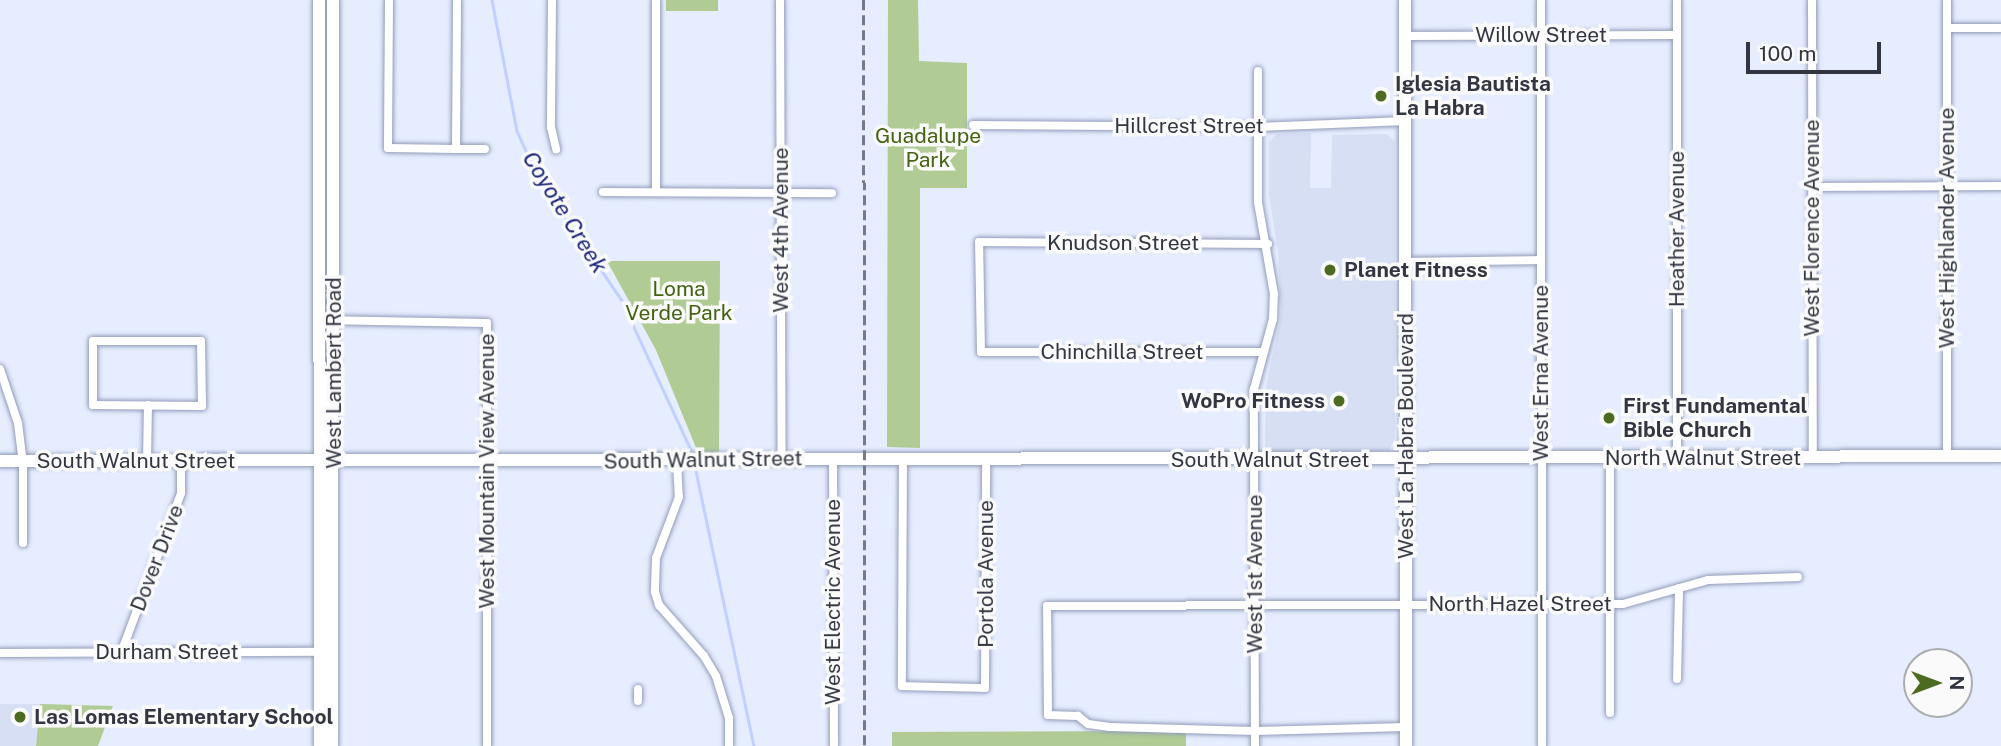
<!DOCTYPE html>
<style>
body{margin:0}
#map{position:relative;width:2001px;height:746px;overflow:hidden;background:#e6edff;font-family:"Public Sans",sans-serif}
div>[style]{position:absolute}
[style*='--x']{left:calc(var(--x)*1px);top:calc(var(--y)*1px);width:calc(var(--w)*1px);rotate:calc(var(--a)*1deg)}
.built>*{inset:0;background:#d7dff5}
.green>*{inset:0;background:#b0cb94}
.stream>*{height:2.5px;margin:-1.25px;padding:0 1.25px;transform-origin:1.25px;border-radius:1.25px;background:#c1d0fe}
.roads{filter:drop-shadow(0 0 2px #939db9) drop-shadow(0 0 2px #939db9)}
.street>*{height:8px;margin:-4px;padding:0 4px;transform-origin:4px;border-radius:4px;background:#fff}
.secondary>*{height:12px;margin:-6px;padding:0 6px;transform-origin:6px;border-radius:6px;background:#fff}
.rail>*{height:2.5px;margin-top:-1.25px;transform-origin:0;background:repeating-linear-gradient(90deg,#767a88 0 10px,transparent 0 15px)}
.dots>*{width:19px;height:19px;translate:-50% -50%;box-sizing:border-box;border:4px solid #fafafa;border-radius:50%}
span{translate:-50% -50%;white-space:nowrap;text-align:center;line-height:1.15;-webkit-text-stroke:7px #fafafa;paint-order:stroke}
.street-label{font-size:21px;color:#333642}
.poi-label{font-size:21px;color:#333642;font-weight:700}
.left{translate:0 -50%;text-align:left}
.right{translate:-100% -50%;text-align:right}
.park-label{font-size:21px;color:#446312}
.water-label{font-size:23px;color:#1c2679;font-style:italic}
.north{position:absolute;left:1903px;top:648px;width:70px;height:70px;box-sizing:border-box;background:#fafafa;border:2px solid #aaacb0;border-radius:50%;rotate:90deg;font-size:19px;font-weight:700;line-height:28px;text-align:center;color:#333642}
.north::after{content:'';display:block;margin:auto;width:24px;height:32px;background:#4d6b20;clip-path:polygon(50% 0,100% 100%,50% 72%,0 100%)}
.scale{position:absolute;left:1746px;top:42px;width:135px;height:32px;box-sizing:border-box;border:4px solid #333642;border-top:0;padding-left:9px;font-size:21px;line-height:24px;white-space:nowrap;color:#333642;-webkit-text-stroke:5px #fafafa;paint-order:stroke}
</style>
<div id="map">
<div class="built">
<div style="clip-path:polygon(1311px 133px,1310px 188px,1331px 188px,1332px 135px,1387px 134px,1395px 142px,1395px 438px,1389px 451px,1275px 452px,1265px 447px,1266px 387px,1281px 315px,1278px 252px,1269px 195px,1269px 142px,1277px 134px)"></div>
<div style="clip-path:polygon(0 704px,40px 704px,36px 746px,0 746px)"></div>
</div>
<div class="green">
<div style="clip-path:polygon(666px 0,718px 0,718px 11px,666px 11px)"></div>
<div style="clip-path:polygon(888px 0,918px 0,919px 61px,967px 63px,967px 188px,920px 188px,920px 448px,887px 447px)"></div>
<div style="clip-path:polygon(607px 261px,720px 261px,719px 459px,701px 460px,656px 350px)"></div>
<div style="clip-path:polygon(40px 704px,113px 706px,98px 746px,36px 746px)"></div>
<div style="clip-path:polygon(1186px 731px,1186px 746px,892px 746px,892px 732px)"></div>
</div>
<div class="stream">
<div style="--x:492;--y:0;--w:133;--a:79.2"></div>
<div style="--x:517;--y:131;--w:51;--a:65.5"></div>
<div style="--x:538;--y:177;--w:148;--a:55.8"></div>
<div style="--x:621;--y:299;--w:166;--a:65.1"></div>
<div style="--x:696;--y:471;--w:281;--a:78.1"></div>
</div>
<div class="roads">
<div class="street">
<div style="--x:389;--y:0;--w:148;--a:90.4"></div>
<div style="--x:388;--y:148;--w:68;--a:0.8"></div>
<div style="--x:456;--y:149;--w:149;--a:-89.6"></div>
<div style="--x:552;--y:0;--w:127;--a:90.5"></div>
<div style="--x:551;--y:127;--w:23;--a:77"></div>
<div style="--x:780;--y:0;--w:460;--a:89.8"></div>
<div style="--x:1541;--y:0;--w:746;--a:89.92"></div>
<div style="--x:1677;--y:0;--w:458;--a:90"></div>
<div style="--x:1812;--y:0;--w:457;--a:89.9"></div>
<div style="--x:1947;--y:0;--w:457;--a:90"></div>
<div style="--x:1947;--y:28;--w:54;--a:0"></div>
<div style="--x:1405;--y:36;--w:272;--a:-0.2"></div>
<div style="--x:973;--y:125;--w:284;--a:0.4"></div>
<div style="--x:1257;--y:127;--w:149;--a:-2.3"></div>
<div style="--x:456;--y:149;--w:29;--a:0"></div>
<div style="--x:1812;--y:187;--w:189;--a:-0.3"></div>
<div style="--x:603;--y:192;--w:229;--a:0.3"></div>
<div style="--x:656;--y:192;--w:192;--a:-90"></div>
<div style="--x:1406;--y:262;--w:135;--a:-0.8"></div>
<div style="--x:319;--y:320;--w:168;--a:1"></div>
<div style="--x:487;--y:323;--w:423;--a:90"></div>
<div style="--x:93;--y:341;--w:108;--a:0"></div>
<div style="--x:201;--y:341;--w:65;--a:89.1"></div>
<div style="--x:202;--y:406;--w:109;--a:-179.5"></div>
<div style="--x:93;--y:405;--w:64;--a:-90"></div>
<div style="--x:1262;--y:352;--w:281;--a:180"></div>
<div style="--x:981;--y:352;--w:110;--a:-91"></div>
<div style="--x:979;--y:242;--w:289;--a:0.4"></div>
<div style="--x:0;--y:369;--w:57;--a:71.6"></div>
<div style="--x:18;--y:423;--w:38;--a:83"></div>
<div style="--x:23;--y:461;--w:82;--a:90"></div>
<div style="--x:1610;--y:458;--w:255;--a:90"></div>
<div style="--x:833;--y:459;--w:287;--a:89.8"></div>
<div style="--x:903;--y:459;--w:227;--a:90.3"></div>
<div style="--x:902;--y:686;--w:83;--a:1.4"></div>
<div style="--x:985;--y:688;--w:228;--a:-89.7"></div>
<div style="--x:147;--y:461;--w:56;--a:-89"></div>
<div style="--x:677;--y:462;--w:35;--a:87"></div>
<div style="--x:679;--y:497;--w:65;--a:110.7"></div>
<div style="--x:656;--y:558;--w:34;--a:92"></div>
<div style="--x:655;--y:592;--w:14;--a:73"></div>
<div style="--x:659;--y:605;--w:68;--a:48.6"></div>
<div style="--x:704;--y:656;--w:23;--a:59"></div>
<div style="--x:716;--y:676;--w:44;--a:72.8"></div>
<div style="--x:729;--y:718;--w:28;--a:90"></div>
<div style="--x:0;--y:653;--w:324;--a:-0.2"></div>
<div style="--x:121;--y:653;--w:171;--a:-69.4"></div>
<div style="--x:181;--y:493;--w:31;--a:-90"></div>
<div style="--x:1677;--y:679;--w:91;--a:-88.7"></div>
<div style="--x:638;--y:689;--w:12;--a:90"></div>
<div style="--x:1406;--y:727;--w:151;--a:178.5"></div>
<div style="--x:1255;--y:731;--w:145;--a:-178.4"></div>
<div style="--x:1110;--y:727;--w:22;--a:-172"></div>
<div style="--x:1088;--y:724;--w:13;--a:-141"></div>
<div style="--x:1078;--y:716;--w:30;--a:-178"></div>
<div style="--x:1048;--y:715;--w:109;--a:-90.5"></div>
<div style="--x:1047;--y:606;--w:576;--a:-0.2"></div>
<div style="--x:1623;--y:604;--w:88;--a:-15.8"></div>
<div style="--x:1708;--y:580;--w:90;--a:-1.9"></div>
<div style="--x:1255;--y:746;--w:357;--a:-90.2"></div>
<div style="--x:1254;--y:389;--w:73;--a:-74.8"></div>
<div style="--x:1273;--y:319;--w:25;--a:-88"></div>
<div style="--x:1274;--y:294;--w:93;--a:-99.9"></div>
<div style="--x:1258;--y:202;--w:131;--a:-90"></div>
</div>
<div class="secondary">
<div style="--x:319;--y:0;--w:746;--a:89.92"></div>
<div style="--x:1405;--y:0;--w:746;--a:89.92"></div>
<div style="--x:0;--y:461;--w:2001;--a:-0.14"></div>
<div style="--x:332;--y:746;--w:746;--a:-89.92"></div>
</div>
</div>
<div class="rail">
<div style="--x:864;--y:0;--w:746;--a:89.92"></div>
</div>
<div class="dots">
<div style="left:1381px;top:96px;background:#4d6b20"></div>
<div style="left:1330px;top:270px;background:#4d6b20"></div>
<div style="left:1339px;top:401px;background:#4d6b20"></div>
<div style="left:1609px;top:418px;background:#4d6b20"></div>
<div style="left:20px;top:717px;background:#4d6b20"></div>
</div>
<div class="street-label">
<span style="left:1541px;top:35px">Willow Street</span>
<span style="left:1189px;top:126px">Hillcrest Street</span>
<span style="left:1812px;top:228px;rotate:-90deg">West Florence Avenue</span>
<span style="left:1947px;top:228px;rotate:-90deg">West Highlander Avenue</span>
<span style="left:1677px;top:229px;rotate:-90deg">Heather Avenue</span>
<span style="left:781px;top:230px;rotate:-90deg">West 4th Avenue</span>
<span style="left:1123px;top:243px">Knudson Street</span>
<span style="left:1122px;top:352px">Chinchilla Street</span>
<span style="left:334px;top:373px;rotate:-90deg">West Lambert Road</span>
<span style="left:1541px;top:373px;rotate:-90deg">West Erna Avenue</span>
<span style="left:1406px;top:436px;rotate:-90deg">West La Habra Boulevard</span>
<span style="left:1703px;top:458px">North Walnut Street</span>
<span style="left:703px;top:460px;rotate:-1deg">South Walnut Street</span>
<span style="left:1270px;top:460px">South Walnut Street</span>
<span style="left:136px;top:461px">South Walnut Street</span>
<span style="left:487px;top:471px;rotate:-90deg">West Mountain View Avenue</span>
<span style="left:157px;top:558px;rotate:-69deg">Dover Drive</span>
<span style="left:986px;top:574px;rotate:-90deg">Portola Avenue</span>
<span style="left:1255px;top:574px;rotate:-90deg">West 1st Avenue</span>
<span style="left:833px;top:602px;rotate:-90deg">West Electric Avenue</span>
<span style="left:1520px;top:604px">North Hazel Street</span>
<span style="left:167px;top:652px">Durham Street</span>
</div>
<div class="poi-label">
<span class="left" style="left:1395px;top:96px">Iglesia Bautista<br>La Habra</span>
<span class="left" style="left:1344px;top:270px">Planet Fitness</span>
<span class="right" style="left:1325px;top:401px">WoPro Fitness</span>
<span class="left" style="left:1623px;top:418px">First Fundamental<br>Bible Church</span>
<span class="left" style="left:34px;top:717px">Las Lomas Elementary School</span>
</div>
<div class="park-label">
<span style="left:928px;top:148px">Guadalupe<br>Park</span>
<span style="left:679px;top:301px">Loma<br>Verde Park</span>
</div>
<div class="water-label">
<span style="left:565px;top:212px;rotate:58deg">Coyote Creek</span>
</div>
<div class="north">N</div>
<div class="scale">100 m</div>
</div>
